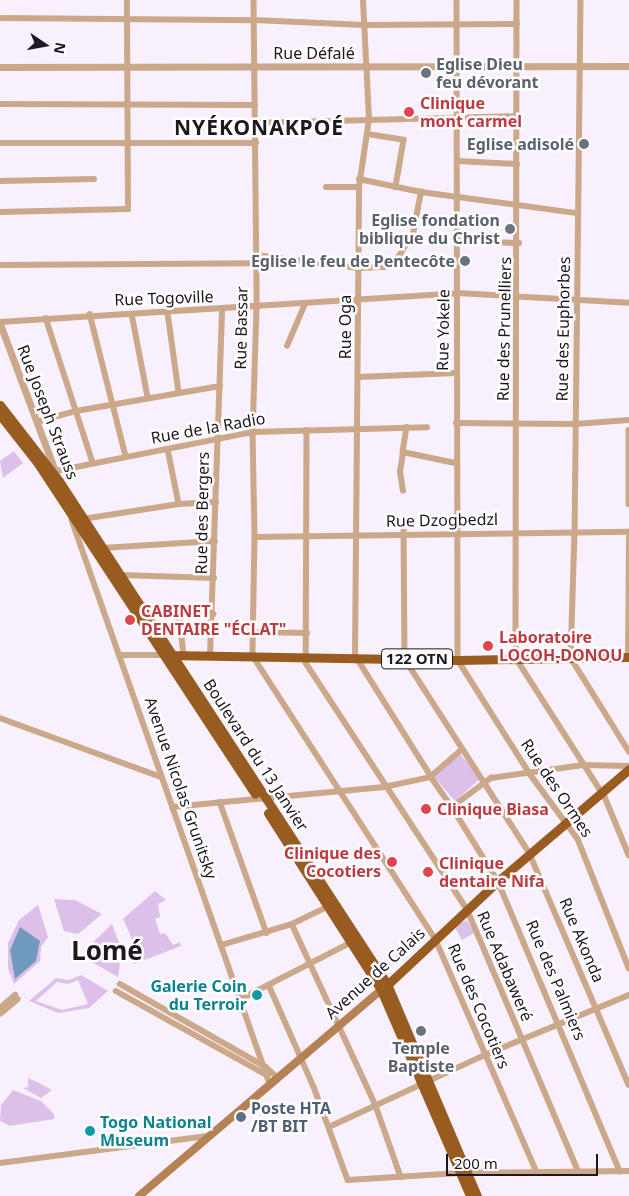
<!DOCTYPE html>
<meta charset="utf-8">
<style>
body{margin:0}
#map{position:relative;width:629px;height:1196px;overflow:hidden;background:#f8f0fc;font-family:"Noto Sans",sans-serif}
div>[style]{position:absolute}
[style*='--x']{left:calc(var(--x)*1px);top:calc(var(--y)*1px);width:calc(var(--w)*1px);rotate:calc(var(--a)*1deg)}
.green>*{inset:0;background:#ddc0ea}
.water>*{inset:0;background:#709abd}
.minor>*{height:5.5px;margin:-2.75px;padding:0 2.75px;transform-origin:2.75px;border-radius:2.75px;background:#cba88a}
.tertiary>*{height:7px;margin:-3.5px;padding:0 3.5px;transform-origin:3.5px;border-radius:3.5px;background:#cba88a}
.secondary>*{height:8px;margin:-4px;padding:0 4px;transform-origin:4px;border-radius:4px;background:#b58255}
.trunk>*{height:9px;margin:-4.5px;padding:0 4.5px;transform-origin:4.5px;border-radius:4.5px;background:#985c20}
.dots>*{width:14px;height:14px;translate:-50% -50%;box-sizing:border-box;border:2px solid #fff;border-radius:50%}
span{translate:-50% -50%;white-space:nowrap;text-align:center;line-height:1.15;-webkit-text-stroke:5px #fff;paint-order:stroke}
.shield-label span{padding:1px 4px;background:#fff;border:1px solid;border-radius:4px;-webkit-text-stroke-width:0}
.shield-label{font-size:15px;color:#1e1721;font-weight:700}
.street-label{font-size:16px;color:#1e1721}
.worship-label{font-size:16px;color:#5b616d;font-weight:700}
.left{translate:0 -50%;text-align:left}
.right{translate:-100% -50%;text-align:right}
.health-label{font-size:16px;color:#be3a42;font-weight:700}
.culture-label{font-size:16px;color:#0d838f;font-weight:700}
.service-label{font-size:16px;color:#4e5e75;font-weight:700}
.district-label{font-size:21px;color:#1e1721;font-weight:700;letter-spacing:1px}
.town-label{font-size:26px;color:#1e1721;font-weight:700}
.north{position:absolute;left:20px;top:20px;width:50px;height:50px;-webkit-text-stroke:4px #fff;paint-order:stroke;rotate:102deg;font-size:14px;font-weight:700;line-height:20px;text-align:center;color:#1e1721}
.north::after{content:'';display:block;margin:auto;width:18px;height:22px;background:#1e1721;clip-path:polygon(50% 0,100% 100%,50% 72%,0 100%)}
.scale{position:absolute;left:446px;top:1154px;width:152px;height:22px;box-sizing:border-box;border:2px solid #1e1721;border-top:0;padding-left:6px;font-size:15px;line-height:18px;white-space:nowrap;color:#1e1721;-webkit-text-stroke:4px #fff;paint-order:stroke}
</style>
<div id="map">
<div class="green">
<div style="clip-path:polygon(14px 451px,23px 463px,3px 478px,0 461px)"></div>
<div style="clip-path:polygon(459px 753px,481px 778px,455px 801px,433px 776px)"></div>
<div style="clip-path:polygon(155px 891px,166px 900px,158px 904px,160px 917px,155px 919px,160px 934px,165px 933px,173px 945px,180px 942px,181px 946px,134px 964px,134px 943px,123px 919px)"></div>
<div style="clip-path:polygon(54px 899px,75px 900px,102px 914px,78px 934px,64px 931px)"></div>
<div style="clip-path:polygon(38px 905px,48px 937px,41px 947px,40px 961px,14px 984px,8px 968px,8px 943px,19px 920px)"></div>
<div style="clip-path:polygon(467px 920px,474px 933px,462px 940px,454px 926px)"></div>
<div style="clip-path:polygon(112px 924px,122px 950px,118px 977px,90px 961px,89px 946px)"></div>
<div style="clip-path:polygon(evenodd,81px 975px,108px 991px,89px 1008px,58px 1013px,29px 1001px,56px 978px,69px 980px,81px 975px,78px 980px,88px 1004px,62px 1010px,36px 1001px,57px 982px,68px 984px,78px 980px)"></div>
<div style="clip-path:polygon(28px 1078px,37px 1082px,52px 1090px,41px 1098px,23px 1088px,28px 1087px)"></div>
<div style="clip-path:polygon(13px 1090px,41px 1101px,54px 1114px,54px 1119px,10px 1126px,0 1121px,1px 1105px)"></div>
</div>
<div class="water">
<div style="clip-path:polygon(20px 927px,40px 941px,36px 961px,15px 979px,10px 950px)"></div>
</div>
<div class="minor">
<div style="--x:254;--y:0;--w:308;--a:89.4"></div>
<div style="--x:257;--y:308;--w:124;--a:91.8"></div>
<div style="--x:253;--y:432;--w:105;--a:88.9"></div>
<div style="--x:255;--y:537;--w:119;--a:91"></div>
<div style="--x:253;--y:656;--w:338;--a:57.2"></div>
<div style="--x:436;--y:940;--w:253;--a:66.5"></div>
<div style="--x:457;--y:0;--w:660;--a:89.91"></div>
<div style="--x:458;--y:660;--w:135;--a:57.7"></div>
<div style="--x:530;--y:774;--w:81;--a:53.6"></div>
<div style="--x:578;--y:839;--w:139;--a:68.4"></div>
<div style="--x:517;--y:0;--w:658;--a:90.09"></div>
<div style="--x:516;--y:658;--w:165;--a:57.4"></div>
<div style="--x:605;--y:797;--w:63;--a:67.5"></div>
<div style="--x:581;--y:0;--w:533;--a:90.64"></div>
<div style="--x:575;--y:533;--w:125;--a:91.8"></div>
<div style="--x:571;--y:658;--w:110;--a:58.1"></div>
<div style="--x:0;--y:18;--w:254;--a:0.5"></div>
<div style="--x:254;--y:20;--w:110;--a:2.6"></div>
<div style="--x:364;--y:25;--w:153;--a:-0.4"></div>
<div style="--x:0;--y:104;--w:255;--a:0.2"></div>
<div style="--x:256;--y:123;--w:261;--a:-1.5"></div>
<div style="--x:368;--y:134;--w:36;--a:9"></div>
<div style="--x:404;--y:140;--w:48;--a:99.7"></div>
<div style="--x:0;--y:143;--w:256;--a:0"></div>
<div style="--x:459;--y:161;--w:58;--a:3"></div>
<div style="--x:359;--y:179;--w:63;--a:11.8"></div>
<div style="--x:421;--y:192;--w:157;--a:7.7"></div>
<div style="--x:0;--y:181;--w:94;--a:-1.2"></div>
<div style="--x:326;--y:187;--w:33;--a:0"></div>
<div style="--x:0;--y:212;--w:128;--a:-1.3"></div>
<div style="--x:128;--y:209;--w:209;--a:-90.3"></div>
<div style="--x:458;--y:241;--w:61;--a:1.9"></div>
<div style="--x:256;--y:255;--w:103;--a:7.3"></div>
<div style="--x:358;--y:268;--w:26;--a:-2"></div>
<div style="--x:384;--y:267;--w:19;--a:-36"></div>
<div style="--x:399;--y:256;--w:26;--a:-58"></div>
<div style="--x:413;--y:234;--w:43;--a:-79.2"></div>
<div style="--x:0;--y:265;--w:256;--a:-0.4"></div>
<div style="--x:168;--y:313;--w:80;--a:82.1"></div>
<div style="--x:90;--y:314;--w:146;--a:75.8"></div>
<div style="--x:132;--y:314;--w:85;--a:79.1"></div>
<div style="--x:46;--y:318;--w:152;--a:72"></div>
<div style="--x:0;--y:322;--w:459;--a:-3.6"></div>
<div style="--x:458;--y:293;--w:171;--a:3.3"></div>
<div style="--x:287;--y:346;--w:46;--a:-66.8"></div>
<div style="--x:358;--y:377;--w:98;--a:-2.3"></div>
<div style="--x:37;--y:422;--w:41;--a:-15.8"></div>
<div style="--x:76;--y:411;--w:146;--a:-9.8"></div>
<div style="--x:456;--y:423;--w:119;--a:0.5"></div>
<div style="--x:575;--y:424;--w:54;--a:-4.2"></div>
<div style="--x:407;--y:427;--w:25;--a:99"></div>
<div style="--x:403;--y:452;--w:53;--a:11.9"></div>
<div style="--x:307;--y:430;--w:233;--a:90.2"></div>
<div style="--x:306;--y:663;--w:296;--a:56.8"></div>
<div style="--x:468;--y:911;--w:284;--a:67"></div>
<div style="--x:629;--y:430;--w:74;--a:90"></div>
<div style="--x:168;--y:449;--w:56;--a:78.7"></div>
<div style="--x:56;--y:471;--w:201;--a:-11.2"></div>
<div style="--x:253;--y:432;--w:174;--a:-1.6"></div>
<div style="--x:403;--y:491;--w:19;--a:-99"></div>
<div style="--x:400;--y:472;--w:20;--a:-81"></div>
<div style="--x:83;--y:519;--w:97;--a:-8.9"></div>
<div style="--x:179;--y:504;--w:37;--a:-3"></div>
<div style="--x:72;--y:520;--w:598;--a:70.66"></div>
<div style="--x:404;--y:520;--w:139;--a:89.6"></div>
<div style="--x:405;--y:659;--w:232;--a:57.3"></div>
<div style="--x:530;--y:854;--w:251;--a:66.8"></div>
<div style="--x:255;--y:537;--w:374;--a:-0.8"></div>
<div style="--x:102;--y:548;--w:113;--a:-3.5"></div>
<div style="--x:121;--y:575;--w:93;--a:1.8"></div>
<div style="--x:139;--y:605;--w:75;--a:6.9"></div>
<div style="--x:179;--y:611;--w:44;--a:83.5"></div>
<div style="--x:255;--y:632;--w:52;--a:1.1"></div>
<div style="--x:119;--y:655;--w:44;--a:0"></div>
<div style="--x:210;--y:656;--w:346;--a:-88"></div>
<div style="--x:628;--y:658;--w:123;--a:-89.5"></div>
<div style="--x:0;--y:718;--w:171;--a:20.1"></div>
<div style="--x:462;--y:750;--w:41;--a:138.9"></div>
<div style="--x:431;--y:777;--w:37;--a:55"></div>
<div style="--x:452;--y:807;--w:49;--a:-36.6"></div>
<div style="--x:491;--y:778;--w:93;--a:-8"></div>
<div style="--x:583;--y:765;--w:46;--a:1.2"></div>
<div style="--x:220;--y:802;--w:139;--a:70.3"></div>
<div style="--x:172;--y:807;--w:213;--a:-5.4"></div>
<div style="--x:384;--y:787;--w:48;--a:-12"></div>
<div style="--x:431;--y:777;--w:143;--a:-122.1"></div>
<div style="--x:355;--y:656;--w:469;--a:-89.5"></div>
<div style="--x:359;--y:187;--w:69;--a:-81.6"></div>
<div style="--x:369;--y:119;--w:119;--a:-92.9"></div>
<div style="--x:452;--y:807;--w:87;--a:58.1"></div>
<div style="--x:498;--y:881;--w:315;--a:67.2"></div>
<div style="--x:292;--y:924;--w:200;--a:65.2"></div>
<div style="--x:376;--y:1106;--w:75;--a:70.6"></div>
<div style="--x:222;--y:945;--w:73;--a:-16.7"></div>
<div style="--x:292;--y:924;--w:41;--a:-25.9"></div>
<div style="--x:120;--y:984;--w:168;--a:29.6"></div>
<div style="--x:266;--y:1067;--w:16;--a:43"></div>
<div style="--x:269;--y:985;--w:111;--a:66.2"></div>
<div style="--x:314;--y:1087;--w:99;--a:69.9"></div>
<div style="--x:348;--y:1180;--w:112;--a:-3.6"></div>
<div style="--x:460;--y:1173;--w:169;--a:-0.7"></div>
<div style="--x:116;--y:991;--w:173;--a:29.1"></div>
<div style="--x:241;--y:999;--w:125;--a:-27.2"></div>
<div style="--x:0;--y:1008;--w:20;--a:-41"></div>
<div style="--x:0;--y:1014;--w:23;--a:-40"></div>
<div style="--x:329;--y:1127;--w:172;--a:-24.8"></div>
<div style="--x:485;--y:1055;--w:156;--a:-22.6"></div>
<div style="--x:0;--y:1163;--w:209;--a:-7.4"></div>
</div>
<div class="tertiary">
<div style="--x:0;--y:67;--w:629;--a:-0.09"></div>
<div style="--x:0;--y:324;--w:165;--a:69.5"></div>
</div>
<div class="secondary">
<div style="--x:139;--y:1196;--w:318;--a:-40.4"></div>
</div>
<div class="trunk">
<div style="--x:0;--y:405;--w:96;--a:52.2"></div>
<div style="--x:59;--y:481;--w:600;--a:56.89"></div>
<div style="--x:387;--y:984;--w:230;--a:67"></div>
<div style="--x:0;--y:415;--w:60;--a:51.8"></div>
<div style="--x:37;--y:462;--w:397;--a:56.7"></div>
<div style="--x:167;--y:655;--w:291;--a:1"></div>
<div style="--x:458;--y:660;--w:171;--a:-1"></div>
<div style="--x:268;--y:813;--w:210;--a:57.4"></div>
<div style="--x:381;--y:990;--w:224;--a:66.6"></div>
<div style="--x:385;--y:987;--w:155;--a:-43.2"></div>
<div style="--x:498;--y:881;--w:172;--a:-40.5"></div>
</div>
<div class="dots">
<div style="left:426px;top:73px;background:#6b7280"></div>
<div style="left:409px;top:112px;background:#e0444e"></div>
<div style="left:584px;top:144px;background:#6b7280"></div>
<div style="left:510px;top:229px;background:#6b7280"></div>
<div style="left:465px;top:261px;background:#6b7280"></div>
<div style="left:130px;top:620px;background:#e0444e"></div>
<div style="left:488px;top:646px;background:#e0444e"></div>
<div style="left:426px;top:809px;background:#e0444e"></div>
<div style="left:392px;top:862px;background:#e0444e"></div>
<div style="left:428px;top:872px;background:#e0444e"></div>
<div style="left:257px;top:995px;background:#0f9aa8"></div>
<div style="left:421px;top:1031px;background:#6b7280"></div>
<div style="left:241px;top:1117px;background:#5c6f8a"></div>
<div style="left:90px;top:1131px;background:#0f9aa8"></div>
</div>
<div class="shield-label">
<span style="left:417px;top:659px">122 OTN</span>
</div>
<div class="street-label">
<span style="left:314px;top:53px">Rue Défalé</span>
<span style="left:164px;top:298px;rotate:-2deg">Rue Togoville</span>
<span style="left:345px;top:327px;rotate:-90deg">Rue Oga</span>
<span style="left:241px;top:328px;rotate:-89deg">Rue Bassar</span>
<span style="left:504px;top:329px;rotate:-89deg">Rue des Prunelliers</span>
<span style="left:563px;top:329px;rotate:-89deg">Rue des Euphorbes</span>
<span style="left:443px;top:330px;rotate:-89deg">Rue Yokele</span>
<span style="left:48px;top:412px;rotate:69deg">Rue Joseph Strauss</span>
<span style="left:208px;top:428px;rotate:-10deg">Rue de la Radio</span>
<span style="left:202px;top:513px;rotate:-89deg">Rue des Bergers</span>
<span style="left:442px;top:520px;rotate:-1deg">Rue Dzogbedzl</span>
<span style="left:256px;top:755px;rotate:57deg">Boulevard du 13 Janvier</span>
<span style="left:181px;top:788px;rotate:71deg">Avenue Nicolas Grunitsky</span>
<span style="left:557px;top:788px;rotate:56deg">Rue des Ormes</span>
<span style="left:582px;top:940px;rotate:67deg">Rue Akonda</span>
<span style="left:505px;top:966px;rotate:67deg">Rue Adabaweré</span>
<span style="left:375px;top:973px;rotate:-42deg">Avenue de Calais</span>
<span style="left:556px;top:980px;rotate:67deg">Rue des Palmiers</span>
<span style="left:479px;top:1006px;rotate:67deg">Rue des Cocotiers</span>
</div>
<div class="worship-label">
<span class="left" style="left:436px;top:73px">Eglise Dieu<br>feu dévorant</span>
<span class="right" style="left:574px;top:144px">Eglise adisolé</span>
<span class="right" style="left:500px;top:229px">Eglise fondation<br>biblique du Christ</span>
<span class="right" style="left:455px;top:261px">Eglise le feu de Pentecôte</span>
<span style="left:421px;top:1057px">Temple<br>Baptiste</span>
</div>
<div class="health-label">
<span class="left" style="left:420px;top:112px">Clinique<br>mont carmel</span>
<span class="left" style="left:141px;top:620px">CABINET<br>DENTAIRE "ÉCLAT"</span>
<span class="left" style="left:499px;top:646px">Laboratoire<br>LOCOH-DONOU</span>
<span class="left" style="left:437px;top:809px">Clinique Biasa</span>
<span class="right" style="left:381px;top:862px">Clinique des<br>Cocotiers</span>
<span class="left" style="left:439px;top:872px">Clinique<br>dentaire Nifa</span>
</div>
<div class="culture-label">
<span class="right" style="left:247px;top:995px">Galerie Coin<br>du Terroir</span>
<span class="left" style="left:100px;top:1131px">Togo National<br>Museum</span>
</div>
<div class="service-label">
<span class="left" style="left:251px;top:1117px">Poste HTA<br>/BT BIT</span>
</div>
<div class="district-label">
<span style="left:259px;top:127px">NYÉKONAKPOÉ</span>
</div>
<div class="town-label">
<span style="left:107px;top:951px">Lomé</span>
</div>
<div class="north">N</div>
<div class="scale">200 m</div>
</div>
